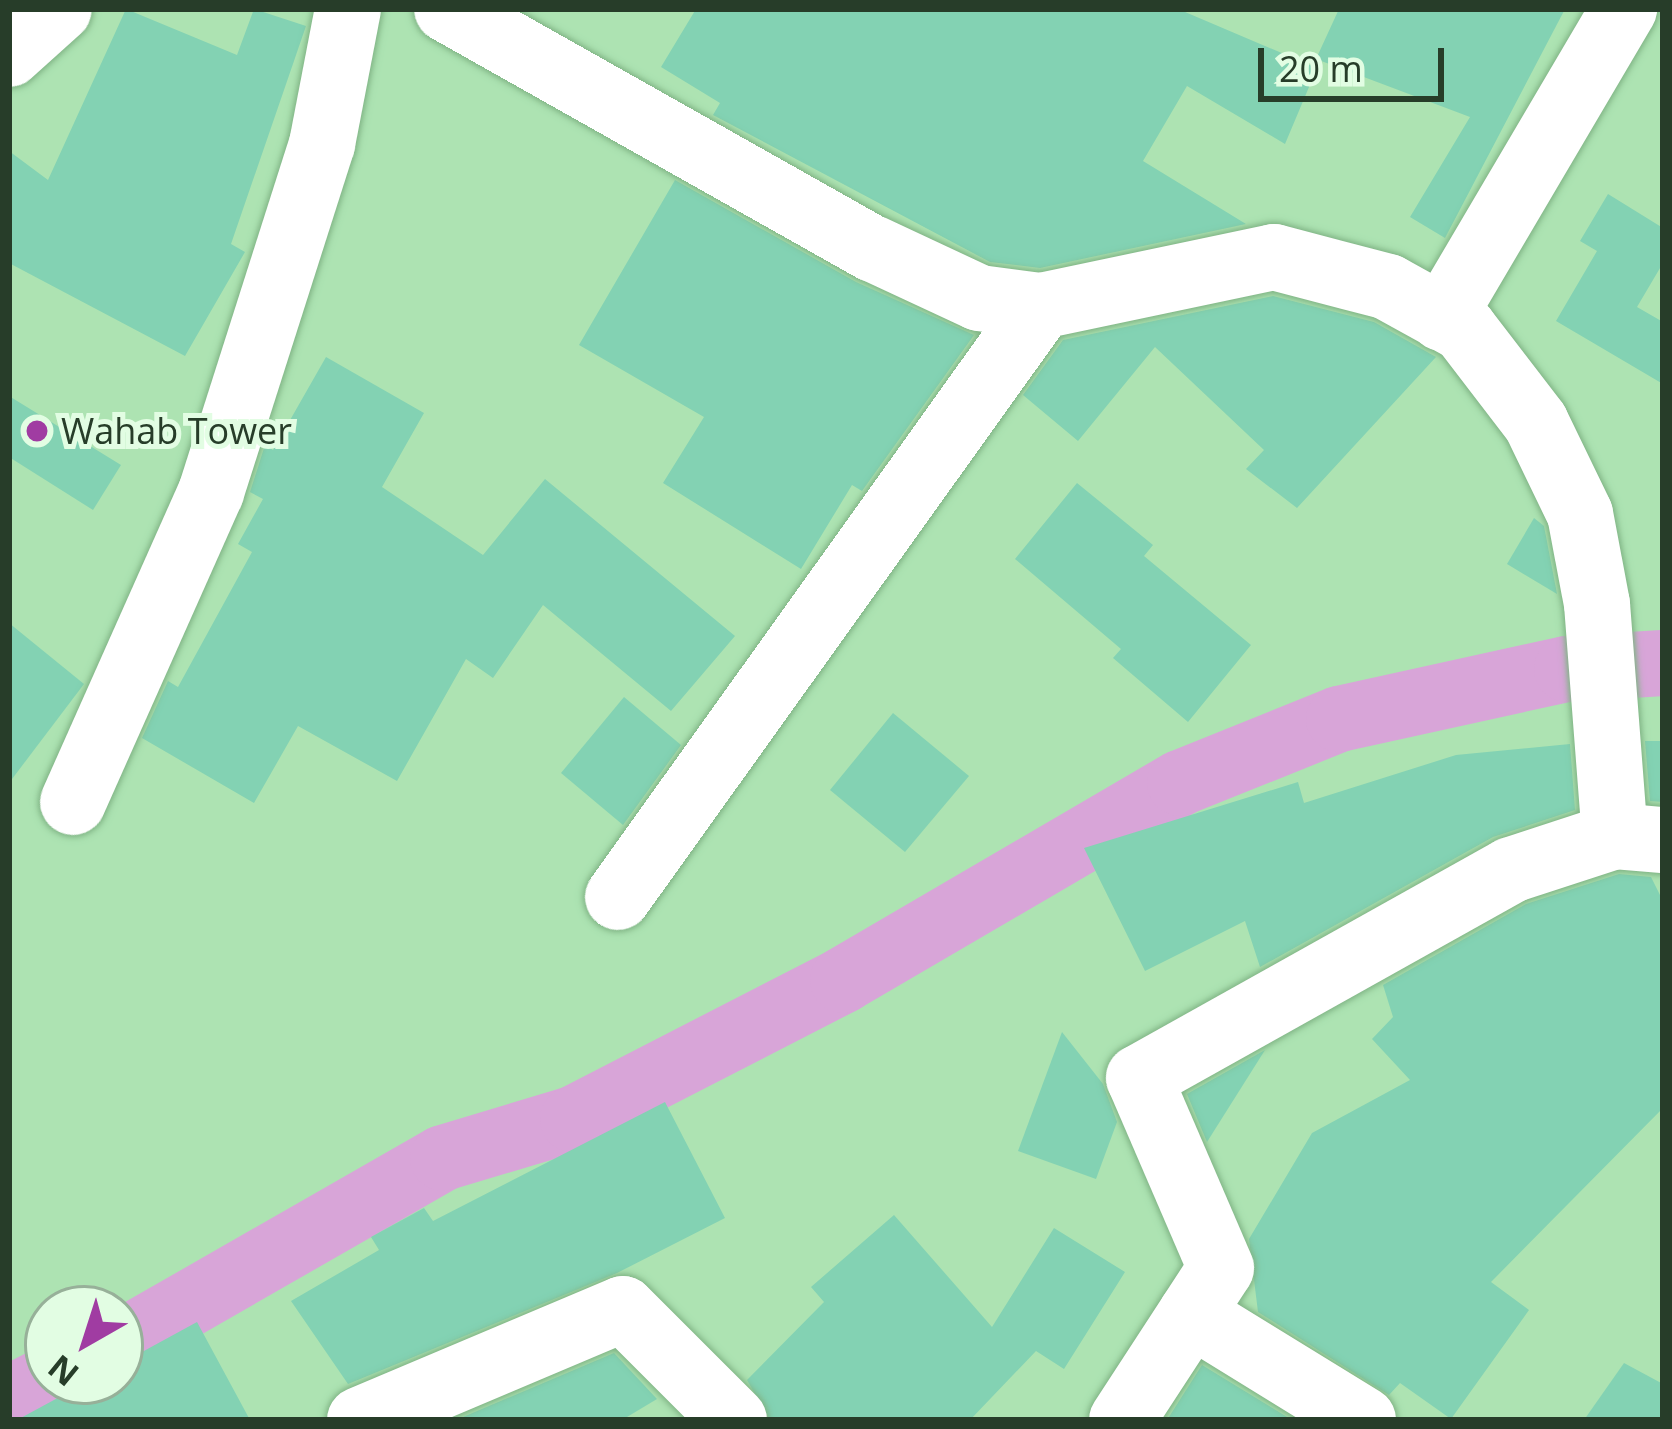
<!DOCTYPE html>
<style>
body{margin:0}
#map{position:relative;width:1672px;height:1429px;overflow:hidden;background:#ade3b2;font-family:"Open Sans",sans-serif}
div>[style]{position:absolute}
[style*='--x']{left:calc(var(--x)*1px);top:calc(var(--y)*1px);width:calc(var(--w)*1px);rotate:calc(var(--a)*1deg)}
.canal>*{height:66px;margin:-33px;padding:0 33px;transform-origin:33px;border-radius:33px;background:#d8a5d8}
.building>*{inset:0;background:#83d2b3}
.roads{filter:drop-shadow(0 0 3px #7fb384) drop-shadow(0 0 3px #7fb384)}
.minor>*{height:66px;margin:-33px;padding:0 33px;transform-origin:33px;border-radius:33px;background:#fff}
.dots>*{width:33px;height:33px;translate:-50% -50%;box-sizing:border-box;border:6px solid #e2fde3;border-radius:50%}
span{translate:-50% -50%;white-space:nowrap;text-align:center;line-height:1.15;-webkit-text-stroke:10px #e2fde3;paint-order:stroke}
.poi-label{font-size:36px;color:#273d29}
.left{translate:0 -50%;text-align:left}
.frame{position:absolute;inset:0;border:12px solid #273d29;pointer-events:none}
.north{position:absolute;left:24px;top:1285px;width:120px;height:120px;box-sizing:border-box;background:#e2fde3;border:3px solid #97b099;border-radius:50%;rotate:219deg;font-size:33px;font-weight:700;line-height:48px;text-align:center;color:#273d29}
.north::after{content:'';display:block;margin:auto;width:42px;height:54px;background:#a03ca2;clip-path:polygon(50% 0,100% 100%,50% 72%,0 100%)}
.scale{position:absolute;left:1258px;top:48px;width:186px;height:54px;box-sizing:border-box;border:6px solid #273d29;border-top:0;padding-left:15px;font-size:36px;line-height:42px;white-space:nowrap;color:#273d29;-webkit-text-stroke:9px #e2fde3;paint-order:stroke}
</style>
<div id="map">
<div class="canal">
<div style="--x:120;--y:1343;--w:372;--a:-29.8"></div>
<div style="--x:443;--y:1158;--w:136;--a:-16.7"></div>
<div style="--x:573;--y:1119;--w:304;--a:-27.2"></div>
<div style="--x:843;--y:980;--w:390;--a:-30.3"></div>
<div style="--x:1180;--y:783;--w:171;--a:-21.9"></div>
<div style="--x:1339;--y:719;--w:233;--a:-12.4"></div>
<div style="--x:1567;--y:669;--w:96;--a:-3.6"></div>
<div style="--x:9;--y:1399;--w:44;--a:-27.1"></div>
</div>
<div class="building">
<div style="clip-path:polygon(126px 9px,237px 55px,254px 9px,306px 26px,231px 244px,245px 252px,185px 356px,9px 263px,9px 151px,48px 180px)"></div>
<div style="clip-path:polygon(696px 9px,1178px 9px,1317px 68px,1285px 144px,1187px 86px,1143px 161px,1246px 224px,1040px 268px,990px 262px,713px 115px,720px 103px,661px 67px)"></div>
<div style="clip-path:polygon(1339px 9px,1565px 9px,1445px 238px,1410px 217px,1470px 117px,1316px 59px)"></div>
<div style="clip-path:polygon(675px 180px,856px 282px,974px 335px,862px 491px,852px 485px,801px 569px,663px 483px,704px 417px,579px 345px)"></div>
<div style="clip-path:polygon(1608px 194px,1663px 228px,1663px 263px,1637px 307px,1663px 322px,1663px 384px,1556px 321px,1597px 251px,1580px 241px)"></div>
<div style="clip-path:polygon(1273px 296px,1374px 322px,1436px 357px,1297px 508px,1246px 469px,1264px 450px,1155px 347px,1078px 441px,1023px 395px,1063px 340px)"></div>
<div style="clip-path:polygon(326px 357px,424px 413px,382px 487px,483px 555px,545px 479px,735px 636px,671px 711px,543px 605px,493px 678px,466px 659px,397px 781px,298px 726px,254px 803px,142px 738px,168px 681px,178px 687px,252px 552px,238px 544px,263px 499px,250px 492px,265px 445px,273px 450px)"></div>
<div style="clip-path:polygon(9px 396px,121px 465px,93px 510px,9px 457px)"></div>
<div style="clip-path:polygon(1077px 483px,1153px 545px,1144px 556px,1251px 645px,1188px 722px,1113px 658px,1121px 649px,1015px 559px)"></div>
<div style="clip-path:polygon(1534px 518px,1544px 526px,1557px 594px,1507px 564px)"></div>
<div style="clip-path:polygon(9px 623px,84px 684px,9px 783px)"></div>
<div style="clip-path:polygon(624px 697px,681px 745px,623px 825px,561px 773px)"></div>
<div style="clip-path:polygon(893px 713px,969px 776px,905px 852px,830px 790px)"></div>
<div style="clip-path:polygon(1645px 741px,1663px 741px,1663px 802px,1650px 801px)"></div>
<div style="clip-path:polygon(1570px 744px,1575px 810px,1493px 837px,1260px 967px,1245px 921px,1145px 971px,1084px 848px,1298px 782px,1304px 803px,1456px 755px)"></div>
<div style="clip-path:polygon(1619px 874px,1651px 877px,1663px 901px,1663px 1108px,1491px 1282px,1529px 1310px,1451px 1419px,1400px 1383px,1389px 1395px,1258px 1312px,1249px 1239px,1312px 1133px,1410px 1080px,1372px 1039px,1393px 1017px,1383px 985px,1526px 904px)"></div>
<div style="clip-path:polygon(1062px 1032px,1103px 1084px,1117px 1122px,1096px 1179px,1018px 1151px)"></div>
<div style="clip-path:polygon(1265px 1050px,1207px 1142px,1187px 1094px)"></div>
<div style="clip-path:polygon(665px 1102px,725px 1218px,617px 1273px,348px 1384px,291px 1301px,379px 1250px,371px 1237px,424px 1208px,433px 1221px)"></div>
<div style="clip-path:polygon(894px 1215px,992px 1327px,1054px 1228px,1125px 1272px,1064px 1369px,1036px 1351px,970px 1420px,770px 1420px,747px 1380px,824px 1302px,811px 1287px)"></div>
<div style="clip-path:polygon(197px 1322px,250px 1420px,17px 1420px,89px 1381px,120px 1381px,120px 1364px)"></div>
<div style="clip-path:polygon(614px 1353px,657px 1399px,622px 1420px,456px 1420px)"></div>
<div style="clip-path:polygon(1624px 1363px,1663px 1384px,1663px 1420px,1584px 1420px)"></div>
<div style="clip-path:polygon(1202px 1365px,1292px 1420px,1167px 1420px)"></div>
</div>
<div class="roads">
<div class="minor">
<div style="--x:447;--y:9;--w:488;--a:29.4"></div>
<div style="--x:872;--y:248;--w:118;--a:25"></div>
<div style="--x:979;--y:298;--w:63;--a:7.4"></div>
<div style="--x:1041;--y:306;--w:238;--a:-11.9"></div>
<div style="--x:1274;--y:257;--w:118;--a:14.7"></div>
<div style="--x:1388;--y:287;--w:87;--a:28.9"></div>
<div style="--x:1464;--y:329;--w:118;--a:52.5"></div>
<div style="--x:1536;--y:423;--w:101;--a:64.2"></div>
<div style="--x:1580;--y:514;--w:92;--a:79.3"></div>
<div style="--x:1597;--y:604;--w:233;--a:85.6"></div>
<div style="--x:1615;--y:836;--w:48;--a:4.8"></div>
<div style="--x:9;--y:54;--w:67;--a:-42"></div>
<div style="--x:1442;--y:318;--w:359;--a:-59.5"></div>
<div style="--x:73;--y:802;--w:339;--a:-66"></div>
<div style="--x:211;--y:492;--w:365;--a:-72.3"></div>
<div style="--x:322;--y:144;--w:137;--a:-79.1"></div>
<div style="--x:618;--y:897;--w:727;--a:-54.41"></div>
<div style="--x:1191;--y:1314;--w:202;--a:31.6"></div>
<div style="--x:360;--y:1420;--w:285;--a:-22.9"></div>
<div style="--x:623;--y:1309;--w:157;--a:45"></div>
<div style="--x:1122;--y:1420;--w:181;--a:-56.9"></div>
<div style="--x:1221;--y:1268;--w:207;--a:-113.3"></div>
<div style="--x:1139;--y:1078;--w:426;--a:-29.2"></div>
<div style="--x:1511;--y:870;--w:109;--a:-18.1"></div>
</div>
</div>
<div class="dots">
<div style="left:37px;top:431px;background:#a03ca2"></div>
</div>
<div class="poi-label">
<span class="left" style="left:61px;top:431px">Wahab Tower</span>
</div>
<div class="frame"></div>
<div class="north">N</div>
<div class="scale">20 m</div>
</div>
